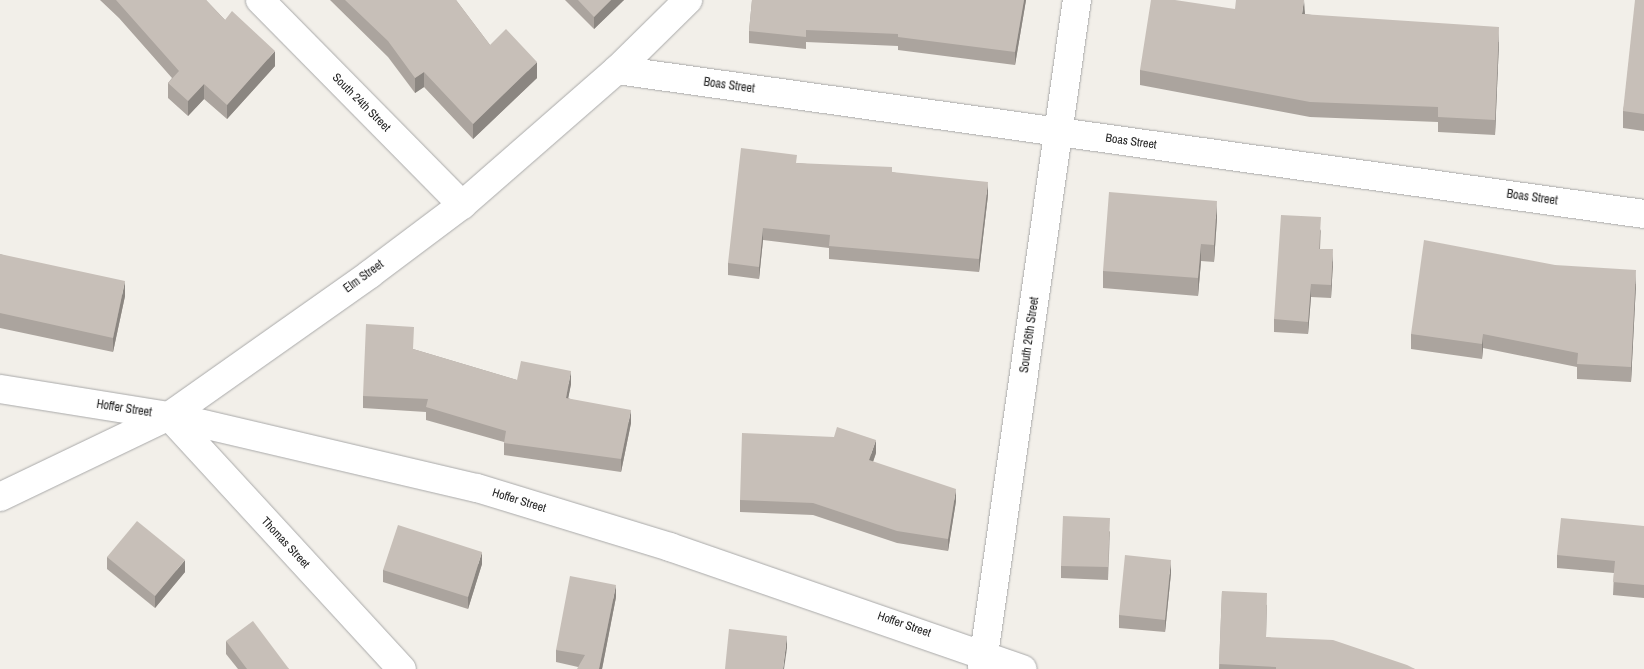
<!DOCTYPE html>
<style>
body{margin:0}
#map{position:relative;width:1644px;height:669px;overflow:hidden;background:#f2efe9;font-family:"Archivo Narrow",sans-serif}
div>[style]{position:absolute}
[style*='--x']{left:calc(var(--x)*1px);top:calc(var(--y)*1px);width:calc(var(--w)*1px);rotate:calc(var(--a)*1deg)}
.roads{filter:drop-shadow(0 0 1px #a9a9a9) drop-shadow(0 0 1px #a9a9a9)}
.street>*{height:28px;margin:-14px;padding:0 14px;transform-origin:14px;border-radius:14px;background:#fff}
.wall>*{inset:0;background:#aba49e}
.shaded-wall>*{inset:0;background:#8b8681}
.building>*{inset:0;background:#c7bfb8}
span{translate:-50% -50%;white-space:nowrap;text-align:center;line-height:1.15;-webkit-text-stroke:5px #fff;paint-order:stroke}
.street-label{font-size:12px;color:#222}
</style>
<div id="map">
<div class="roads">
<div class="street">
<div style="--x:260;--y:0;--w:288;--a:45.4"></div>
<div style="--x:617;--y:70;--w:1037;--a:7.98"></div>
<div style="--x:0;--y:389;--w:171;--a:9.1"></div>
<div style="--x:169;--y:416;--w:316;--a:13.2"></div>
<div style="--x:477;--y:488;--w:202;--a:17"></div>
<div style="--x:670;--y:547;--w:373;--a:19.1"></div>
<div style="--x:169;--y:416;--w:344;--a:47.4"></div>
<div style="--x:0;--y:497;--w:187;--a:-25.6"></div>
<div style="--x:169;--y:416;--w:246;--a:-35.2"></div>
<div style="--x:370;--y:274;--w:115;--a:-36.9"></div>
<div style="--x:462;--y:205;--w:206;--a:-41.1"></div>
<div style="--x:617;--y:70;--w:100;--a:-44.6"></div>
<div style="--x:982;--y:669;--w:676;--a:-81.92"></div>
</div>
</div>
<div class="wall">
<div style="clip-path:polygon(100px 0,206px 0,225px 20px,275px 66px,227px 119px,204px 99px,188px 116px,168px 98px,168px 83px,172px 78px,119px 18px)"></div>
<div style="clip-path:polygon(330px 0,456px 0,490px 45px,537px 78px,473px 139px,424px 87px,415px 93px,388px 57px)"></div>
<div style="clip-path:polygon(565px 0,624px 0,594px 29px)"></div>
<div style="clip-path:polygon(752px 0,1026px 0,1015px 65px,898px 50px,898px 46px,806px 42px,806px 49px,749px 43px,749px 31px)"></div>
<div style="clip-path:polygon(1644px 0,1644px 131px,1623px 128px,1623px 111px)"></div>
<div style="clip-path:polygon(1235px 9px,1305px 14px,1499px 42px,1495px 135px,1438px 132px,1438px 122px,1310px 117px,1140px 85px,1140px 70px)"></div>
<div style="clip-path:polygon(797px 163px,892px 172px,988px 195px,979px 272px,829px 259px,829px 248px,763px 240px,759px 279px,728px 275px,728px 263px)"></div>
<div style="clip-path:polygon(1217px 218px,1214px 262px,1201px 261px,1198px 296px,1103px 288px,1103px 271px)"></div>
<div style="clip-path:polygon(1321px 229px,1320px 249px,1333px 262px,1331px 298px,1311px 297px,1308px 334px,1274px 332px,1274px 319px)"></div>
<div style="clip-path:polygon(0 254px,125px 296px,113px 352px,0 328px)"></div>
<div style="clip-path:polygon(1636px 284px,1631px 382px,1577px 379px,1577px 367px,1483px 348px,1482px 359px,1411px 349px,1411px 334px)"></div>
<div style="clip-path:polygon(413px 349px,517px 380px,571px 384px,568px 398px,631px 423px,621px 472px,504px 455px,504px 442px,426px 420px,426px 412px,363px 408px,363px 396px)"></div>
<div style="clip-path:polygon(876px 453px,873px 462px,956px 501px,948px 551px,897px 543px,813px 515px,740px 512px,740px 500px)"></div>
<div style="clip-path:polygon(1644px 526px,1644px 598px,1613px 595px,1614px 573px,1557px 568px,1557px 555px)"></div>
<div style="clip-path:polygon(1110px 531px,1108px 580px,1061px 578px,1061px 566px)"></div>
<div style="clip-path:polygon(107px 557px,185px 572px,155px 608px,107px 569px)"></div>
<div style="clip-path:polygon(482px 564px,468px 609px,383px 582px,383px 570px)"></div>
<div style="clip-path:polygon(1171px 573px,1165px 632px,1119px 628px,1119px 615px)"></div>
<div style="clip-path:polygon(1222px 591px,1267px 605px,1266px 637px,1415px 669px,1219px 669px)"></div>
<div style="clip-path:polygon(616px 597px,602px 669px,578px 667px,556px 662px,556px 650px)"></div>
<div style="clip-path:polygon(226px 641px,289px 669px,238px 669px,226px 654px)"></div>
</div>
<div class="shaded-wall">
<div style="clip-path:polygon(611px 0,624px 0,594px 29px,594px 17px)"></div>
<div style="clip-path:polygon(1024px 0,1026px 0,1015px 65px,1015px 52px)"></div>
<div style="clip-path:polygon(1304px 0,1305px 14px,1302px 14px)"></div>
<div style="clip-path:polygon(1499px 27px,1499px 42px,1495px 135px,1495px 120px)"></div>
<div style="clip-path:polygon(275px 51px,275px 66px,227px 119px,227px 105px)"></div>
<div style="clip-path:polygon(537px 62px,537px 78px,473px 139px,473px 124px)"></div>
<div style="clip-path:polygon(424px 72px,424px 87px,415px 93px,415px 78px)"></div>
<div style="clip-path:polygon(204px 84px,204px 99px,188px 116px,188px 101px)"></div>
<div style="clip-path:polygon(988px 182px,988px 195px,979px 272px,979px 259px)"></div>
<div style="clip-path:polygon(1217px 201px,1217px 218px,1214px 262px,1214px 245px)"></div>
<div style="clip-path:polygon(763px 228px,763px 240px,759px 279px,759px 267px)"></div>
<div style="clip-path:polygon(1201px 244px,1201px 261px,1198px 296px,1198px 278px)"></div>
<div style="clip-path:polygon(1333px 249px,1333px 262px,1331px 298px,1331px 285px)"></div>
<div style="clip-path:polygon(1636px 270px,1636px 284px,1631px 382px,1631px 367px)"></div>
<div style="clip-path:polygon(125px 281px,125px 296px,113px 352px,113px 338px)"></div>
<div style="clip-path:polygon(1311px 284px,1311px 297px,1308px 334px,1308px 322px)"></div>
<div style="clip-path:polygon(1483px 334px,1483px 348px,1482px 359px,1482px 344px)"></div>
<div style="clip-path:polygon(571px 371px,571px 384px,566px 410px,566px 398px)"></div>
<div style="clip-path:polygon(631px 410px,631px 423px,621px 472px,621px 459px)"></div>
<div style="clip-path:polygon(876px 440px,876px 453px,869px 473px,869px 460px)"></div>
<div style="clip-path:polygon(956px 489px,956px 501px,948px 551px,948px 539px)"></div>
<div style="clip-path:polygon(482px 552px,482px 564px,468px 609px,468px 597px)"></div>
<div style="clip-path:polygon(185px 560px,185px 572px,155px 608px,155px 596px)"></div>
<div style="clip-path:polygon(1171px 560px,1171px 573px,1165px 632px,1165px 620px)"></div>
<div style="clip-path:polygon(616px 585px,616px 597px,602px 669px,599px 669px)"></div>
<div style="clip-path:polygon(787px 636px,787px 648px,784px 669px,783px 669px)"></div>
</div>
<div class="building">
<div style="clip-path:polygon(116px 0,206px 0,225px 20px,232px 11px,275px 51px,227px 105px,204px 84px,188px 101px,168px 83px,179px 71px)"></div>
<div style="clip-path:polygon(345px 0,456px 0,490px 45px,506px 29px,537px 62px,473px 124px,424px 72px,415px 78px,388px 41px)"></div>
<div style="clip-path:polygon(578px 0,611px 0,594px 17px)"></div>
<div style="clip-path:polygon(752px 0,1024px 0,1015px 52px,898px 37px,898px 34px,806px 30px,806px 37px,749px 31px)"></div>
<div style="clip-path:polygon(1151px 0,1175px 0,1235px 9px,1236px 0,1304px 0,1302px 14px,1499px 27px,1495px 120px,1438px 117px,1438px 107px,1310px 102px,1140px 70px)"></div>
<div style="clip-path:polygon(1635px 0,1644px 0,1644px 114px,1623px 111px)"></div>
<div style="clip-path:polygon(741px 148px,797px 155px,796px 163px,892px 167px,892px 172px,988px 182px,979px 259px,829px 246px,830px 235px,763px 228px,759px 267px,728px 263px)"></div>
<div style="clip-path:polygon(1109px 192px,1217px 201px,1214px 245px,1201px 244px,1198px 278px,1103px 271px)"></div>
<div style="clip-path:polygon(1281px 215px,1321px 217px,1319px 249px,1333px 249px,1331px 285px,1311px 284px,1308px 322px,1274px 319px)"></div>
<div style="clip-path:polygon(1424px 240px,1555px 265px,1636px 270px,1631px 367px,1577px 364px,1578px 353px,1483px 334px,1482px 344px,1411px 334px)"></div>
<div style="clip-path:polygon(0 254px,125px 281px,113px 338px,0 313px)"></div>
<div style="clip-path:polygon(366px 324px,414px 327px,413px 349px,517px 380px,521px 361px,571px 371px,566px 398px,631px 410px,621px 459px,504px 443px,506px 431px,426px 407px,428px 399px,363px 396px)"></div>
<div style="clip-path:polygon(837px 427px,876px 440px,869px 460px,956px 489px,948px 539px,897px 531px,813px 503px,740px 500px,742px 433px,834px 437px)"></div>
<div style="clip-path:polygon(1063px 516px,1110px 518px,1108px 567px,1061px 566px)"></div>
<div style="clip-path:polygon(1561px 518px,1644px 526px,1644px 585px,1613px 582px,1615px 561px,1557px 555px)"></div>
<div style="clip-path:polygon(137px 521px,185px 560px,155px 596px,107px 557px)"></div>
<div style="clip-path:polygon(398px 525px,482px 552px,468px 597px,383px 570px)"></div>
<div style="clip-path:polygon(1125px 555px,1171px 560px,1165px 620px,1119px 615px)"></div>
<div style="clip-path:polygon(570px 576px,616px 585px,599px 669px,577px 669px,585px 655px,556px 650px)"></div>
<div style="clip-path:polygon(1222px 591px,1267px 593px,1266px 637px,1333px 640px,1407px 665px,1415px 669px,1276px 669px,1276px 667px,1219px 664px)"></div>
<div style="clip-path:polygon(253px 621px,289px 669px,247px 669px,226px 641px)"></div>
<div style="clip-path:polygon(729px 629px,787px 636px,783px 669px,725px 669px)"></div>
</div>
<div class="street-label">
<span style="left:729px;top:86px;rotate:8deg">Boas Street</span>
<span style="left:361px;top:103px;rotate:45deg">South 24th Street</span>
<span style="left:1131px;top:142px;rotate:8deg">Boas Street</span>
<span style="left:1532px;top:198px;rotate:8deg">Boas Street</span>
<span style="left:364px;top:277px;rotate:-36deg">Elm Street</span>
<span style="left:1030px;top:335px;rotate:-82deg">South 26th Street</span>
<span style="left:124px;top:409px;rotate:9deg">Hoffer Street</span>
<span style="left:519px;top:501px;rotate:17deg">Hoffer Street</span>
<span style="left:285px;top:543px;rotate:47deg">Thomas Street</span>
<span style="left:904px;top:625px;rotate:19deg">Hoffer Street</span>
</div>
</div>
